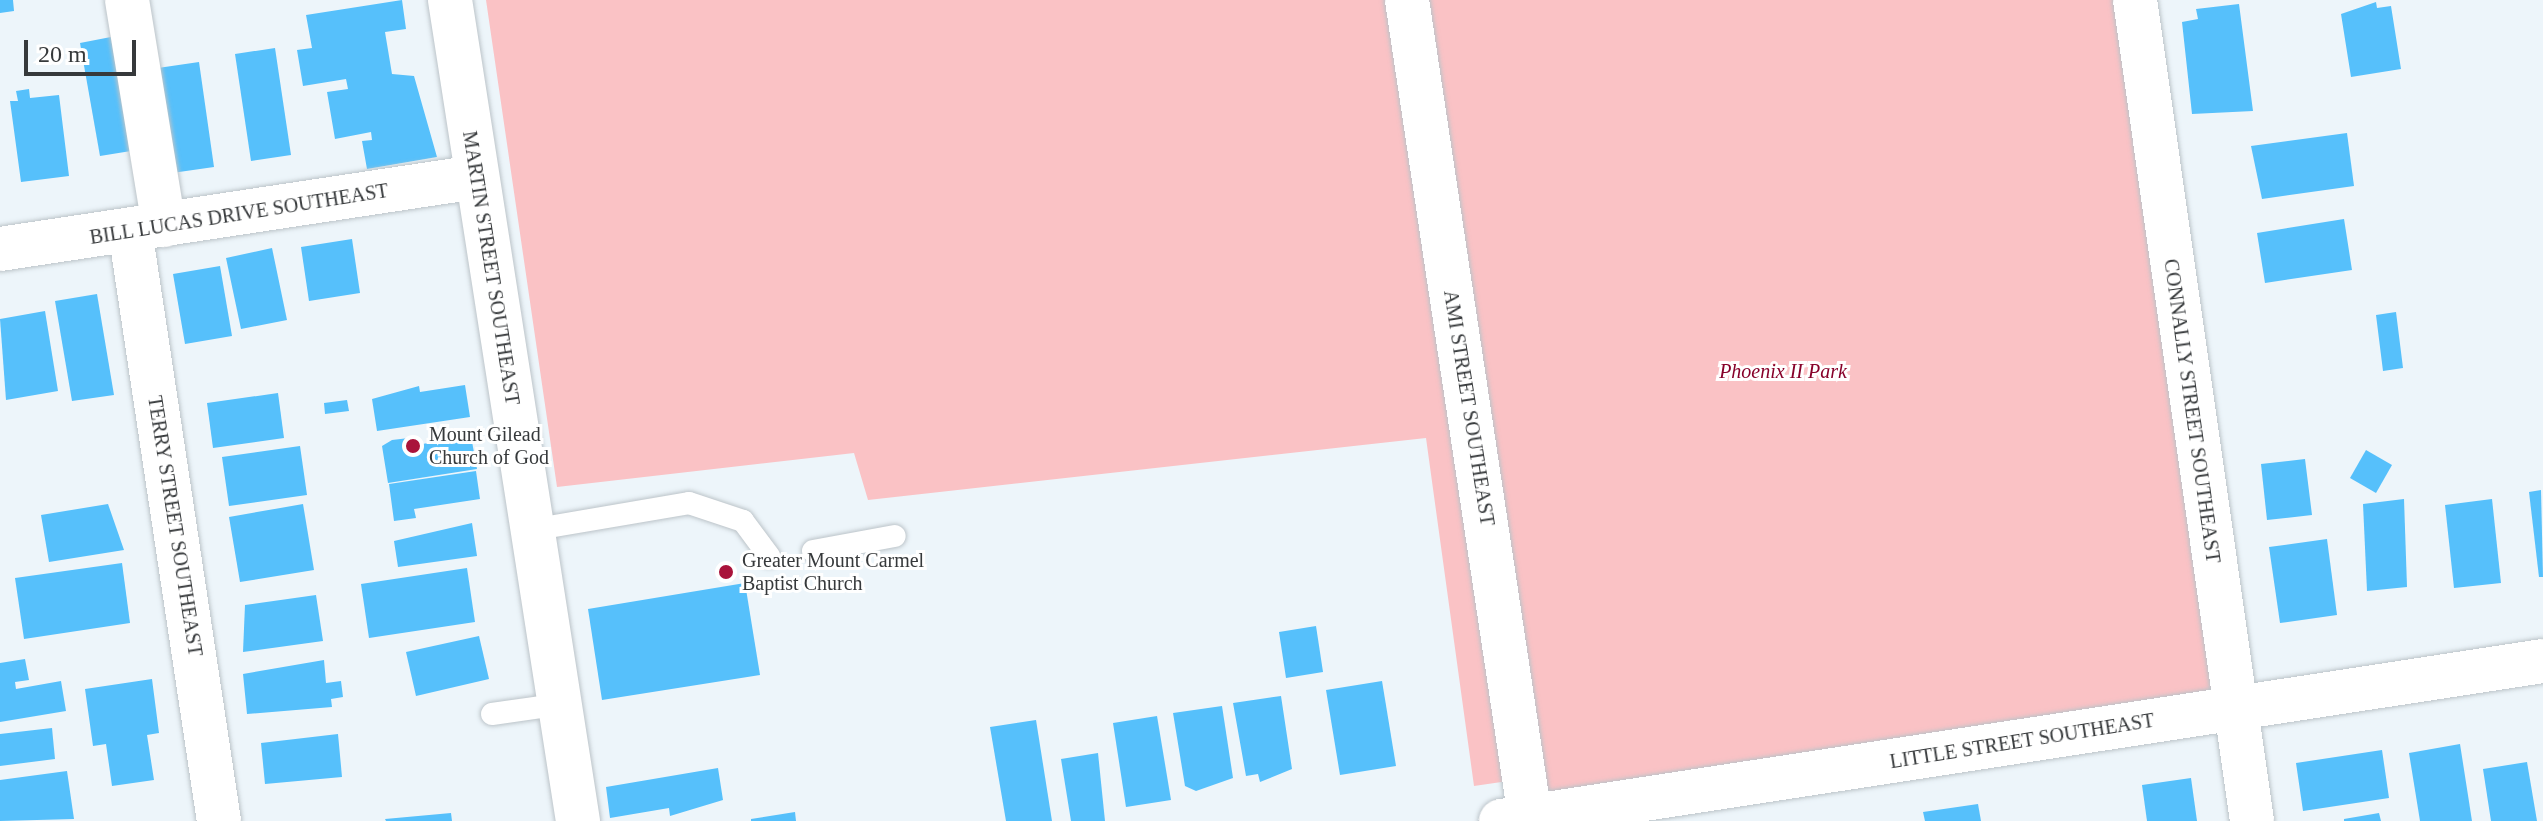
<!DOCTYPE html>
<style>
body{margin:0}
#map{position:relative;width:2543px;height:821px;overflow:hidden;background:#edf5fa;font-family:Georgia,serif}
div>[style]{position:absolute}
[style*='--x']{left:calc(var(--x)*1px);top:calc(var(--y)*1px);width:calc(var(--w)*1px);rotate:calc(var(--a)*1deg)}
.green>*{inset:0;background:#fac2c5}
.building>*{inset:0;background:#56c0fb}
.roads{filter:drop-shadow(0 0 2px #bcc4c9) drop-shadow(0 0 2px #bcc4c9)}
.service>*{height:22px;margin:-11px;padding:0 11px;transform-origin:11px;border-radius:11px;background:#fff}
.minor>*{height:44px;margin:-22px;padding:0 22px;transform-origin:22px;border-radius:22px;background:#fff}
.dots>*{width:22px;height:22px;translate:-50% -50%;box-sizing:border-box;border:4px solid #fff;border-radius:50%}
span{translate:-50% -50%;white-space:nowrap;text-align:center;line-height:1.15;-webkit-text-stroke:6px #fff;paint-order:stroke}
.street-label{font-size:20px;color:#36393b}
.park-label{font-size:20px;color:#87012a;font-style:italic}
.poi-label{font-size:20px;color:#36393b}
.left{translate:0 -50%;text-align:left}
.scale{position:absolute;left:24px;top:40px;width:112px;height:36px;box-sizing:border-box;border:4px solid #36393b;border-top:0;padding-left:10px;font-size:24px;line-height:28px;white-space:nowrap;color:#36393b;-webkit-text-stroke:6px #fff;paint-order:stroke}
</style>
<div id="map">
<div class="green">
<div style="clip-path:polygon(486px 0,2134px 0,2238px 703px,1524px 797px,1522px 779px,1474px 786px,1426px 438px,868px 500px,854px 453px,557px 487px)"></div>
</div>
<div class="building">
<div style="clip-path:polygon(0 0,13px 0,14px 11px,0 13px)"></div>
<div style="clip-path:polygon(402px 0,406px 29px,385px 32px,392px 74px,414px 76px,437px 157px,367px 169px,362px 141px,372px 140px,371px 132px,335px 139px,327px 92px,348px 89px,346px 79px,303px 86px,297px 50px,312px 48px,306px 15px)"></div>
<div style="clip-path:polygon(2376px 2px,2377px 8px,2391px 6px,2401px 69px,2351px 77px,2341px 14px)"></div>
<div style="clip-path:polygon(2239px 4px,2253px 111px,2192px 114px,2182px 22px,2198px 19px,2196px 9px)"></div>
<div style="clip-path:polygon(116px 36px,137px 150px,100px 156px,80px 43px)"></div>
<div style="clip-path:polygon(275px 48px,291px 155px,251px 161px,235px 54px)"></div>
<div style="clip-path:polygon(199px 62px,214px 167px,172px 173px,158px 68px)"></div>
<div style="clip-path:polygon(29px 89px,30px 98px,59px 95px,69px 176px,21px 182px,10px 101px,18px 101px,16px 91px)"></div>
<div style="clip-path:polygon(2347px 133px,2354px 186px,2262px 199px,2251px 146px)"></div>
<div style="clip-path:polygon(2344px 219px,2352px 270px,2265px 283px,2257px 233px)"></div>
<div style="clip-path:polygon(352px 239px,360px 293px,309px 301px,301px 247px)"></div>
<div style="clip-path:polygon(272px 248px,287px 320px,241px 329px,226px 258px)"></div>
<div style="clip-path:polygon(220px 266px,232px 336px,185px 344px,173px 274px)"></div>
<div style="clip-path:polygon(97px 294px,114px 395px,72px 401px,55px 301px)"></div>
<div style="clip-path:polygon(45px 311px,58px 391px,6px 400px,0 319px)"></div>
<div style="clip-path:polygon(2396px 312px,2403px 368px,2383px 371px,2376px 315px)"></div>
<div style="clip-path:polygon(465px 385px,470px 417px,377px 431px,372px 399px,419px 386px,420px 392px)"></div>
<div style="clip-path:polygon(278px 393px,284px 438px,213px 448px,207px 403px)"></div>
<div style="clip-path:polygon(347px 400px,349px 411px,325px 414px,324px 403px)"></div>
<div style="clip-path:polygon(471px 436px,477px 469px,388px 483px,382px 446px,392px 440px,409px 438px,410px 446px)"></div>
<div style="clip-path:polygon(300px 446px,307px 495px,229px 506px,222px 457px)"></div>
<div style="clip-path:polygon(2366px 450px,2392px 465px,2376px 493px,2350px 478px)"></div>
<div style="clip-path:polygon(2305px 459px,2312px 515px,2267px 520px,2261px 464px)"></div>
<div style="clip-path:polygon(476px 471px,480px 499px,414px 509px,416px 518px,394px 521px,389px 484px)"></div>
<div style="clip-path:polygon(2541px 490px,2543px 577px,2539px 577px,2529px 492px)"></div>
<div style="clip-path:polygon(2404px 499px,2407px 587px,2367px 591px,2363px 504px)"></div>
<div style="clip-path:polygon(2492px 499px,2501px 583px,2454px 588px,2445px 505px)"></div>
<div style="clip-path:polygon(108px 504px,124px 550px,49px 562px,41px 515px)"></div>
<div style="clip-path:polygon(303px 504px,314px 570px,240px 582px,229px 517px)"></div>
<div style="clip-path:polygon(472px 523px,477px 556px,398px 567px,394px 541px)"></div>
<div style="clip-path:polygon(2327px 539px,2337px 615px,2280px 623px,2269px 547px)"></div>
<div style="clip-path:polygon(122px 563px,130px 623px,24px 639px,15px 578px)"></div>
<div style="clip-path:polygon(467px 568px,475px 622px,369px 638px,361px 584px)"></div>
<div style="clip-path:polygon(745px 583px,760px 675px,602px 700px,588px 609px)"></div>
<div style="clip-path:polygon(316px 595px,323px 641px,243px 652px,245px 605px)"></div>
<div style="clip-path:polygon(1316px 626px,1323px 672px,1286px 678px,1279px 632px)"></div>
<div style="clip-path:polygon(479px 636px,489px 679px,416px 696px,406px 652px)"></div>
<div style="clip-path:polygon(25px 659px,29px 680px,15px 682px,16px 689px,61px 681px,66px 711px,0 722px,0 663px)"></div>
<div style="clip-path:polygon(324px 660px,326px 683px,341px 681px,343px 697px,331px 699px,332px 707px,247px 714px,243px 674px)"></div>
<div style="clip-path:polygon(152px 679px,159px 733px,147px 735px,154px 780px,112px 786px,106px 744px,93px 746px,85px 689px)"></div>
<div style="clip-path:polygon(1382px 681px,1396px 766px,1340px 775px,1326px 690px)"></div>
<div style="clip-path:polygon(1281px 696px,1292px 769px,1260px 782px,1258px 774px,1246px 776px,1233px 703px)"></div>
<div style="clip-path:polygon(1222px 706px,1233px 778px,1196px 791px,1185px 786px,1173px 713px)"></div>
<div style="clip-path:polygon(1157px 716px,1171px 800px,1126px 807px,1113px 723px)"></div>
<div style="clip-path:polygon(1036px 720px,1052px 821px,1006px 821px,990px 727px)"></div>
<div style="clip-path:polygon(52px 728px,55px 759px,0 766px,0 734px)"></div>
<div style="clip-path:polygon(338px 734px,342px 777px,265px 784px,261px 743px)"></div>
<div style="clip-path:polygon(2460px 744px,2472px 821px,2420px 821px,2409px 753px)"></div>
<div style="clip-path:polygon(2382px 750px,2389px 798px,2303px 811px,2296px 763px)"></div>
<div style="clip-path:polygon(1098px 753px,1105px 821px,1071px 821px,1061px 759px)"></div>
<div style="clip-path:polygon(2527px 762px,2537px 821px,2491px 821px,2483px 769px)"></div>
<div style="clip-path:polygon(718px 768px,723px 800px,670px 816px,669px 808px,610px 818px,606px 787px)"></div>
<div style="clip-path:polygon(67px 771px,74px 819px,0 821px,0 780px)"></div>
<div style="clip-path:polygon(2191px 778px,2197px 821px,2147px 821px,2142px 785px)"></div>
<div style="clip-path:polygon(1978px 804px,1981px 821px,1925px 821px,1923px 812px)"></div>
<div style="clip-path:polygon(795px 812px,796px 821px,751px 821px,751px 819px)"></div>
<div style="clip-path:polygon(451px 813px,452px 821px,386px 821px,385px 819px)"></div>
<div style="clip-path:polygon(2379px 813px,2381px 821px,2344px 821px,2344px 819px)"></div>
</div>
<div class="roads">
<div class="service">
<div style="--x:531;--y:530;--w:160;--a:-9.7"></div>
<div style="--x:689;--y:503;--w:57;--a:18.4"></div>
<div style="--x:743;--y:521;--w:44;--a:53.4"></div>
<div style="--x:813;--y:551;--w:83;--a:-10.4"></div>
<div style="--x:492;--y:714;--w:70;--a:-8.2"></div>
</div>
<div class="minor">
<div style="--x:127;--y:0;--w:228;--a:80.7"></div>
<div style="--x:450;--y:0;--w:831;--a:81.14"></div>
<div style="--x:1407;--y:0;--w:826;--a:81.44"></div>
<div style="--x:2135;--y:0;--w:829;--a:81.89"></div>
<div style="--x:130;--y:230;--w:598;--a:81.44"></div>
<div style="--x:0;--y:249;--w:482;--a:-8.6"></div>
<div style="--x:1501;--y:821;--w:1054;--a:-8.73"></div>
</div>
</div>
<div class="dots">
<div style="left:413px;top:446px;background:#a9133b"></div>
<div style="left:726px;top:572px;background:#a9133b"></div>
</div>
<div class="street-label">
<span style="left:239px;top:214px;rotate:-9deg">BILL LUCAS DRIVE SOUTHEAST</span>
<span style="left:491px;top:268px;rotate:81deg">MARTIN STREET SOUTHEAST</span>
<span style="left:1469px;top:408px;rotate:81deg">AMI STREET SOUTHEAST</span>
<span style="left:2192px;top:411px;rotate:82deg">CONNALLY STREET SOUTHEAST</span>
<span style="left:175px;top:526px;rotate:81deg">TERRY STREET SOUTHEAST</span>
<span style="left:2022px;top:741px;rotate:-9deg">LITTLE STREET SOUTHEAST</span>
</div>
<div class="park-label">
<span style="left:1783px;top:371px">Phoenix II Park</span>
</div>
<div class="poi-label">
<span class="left" style="left:429px;top:446px">Mount Gilead<br>Church of God</span>
<span class="left" style="left:742px;top:572px">Greater Mount Carmel<br>Baptist Church</span>
</div>
<div class="scale">20 m</div>
</div>
